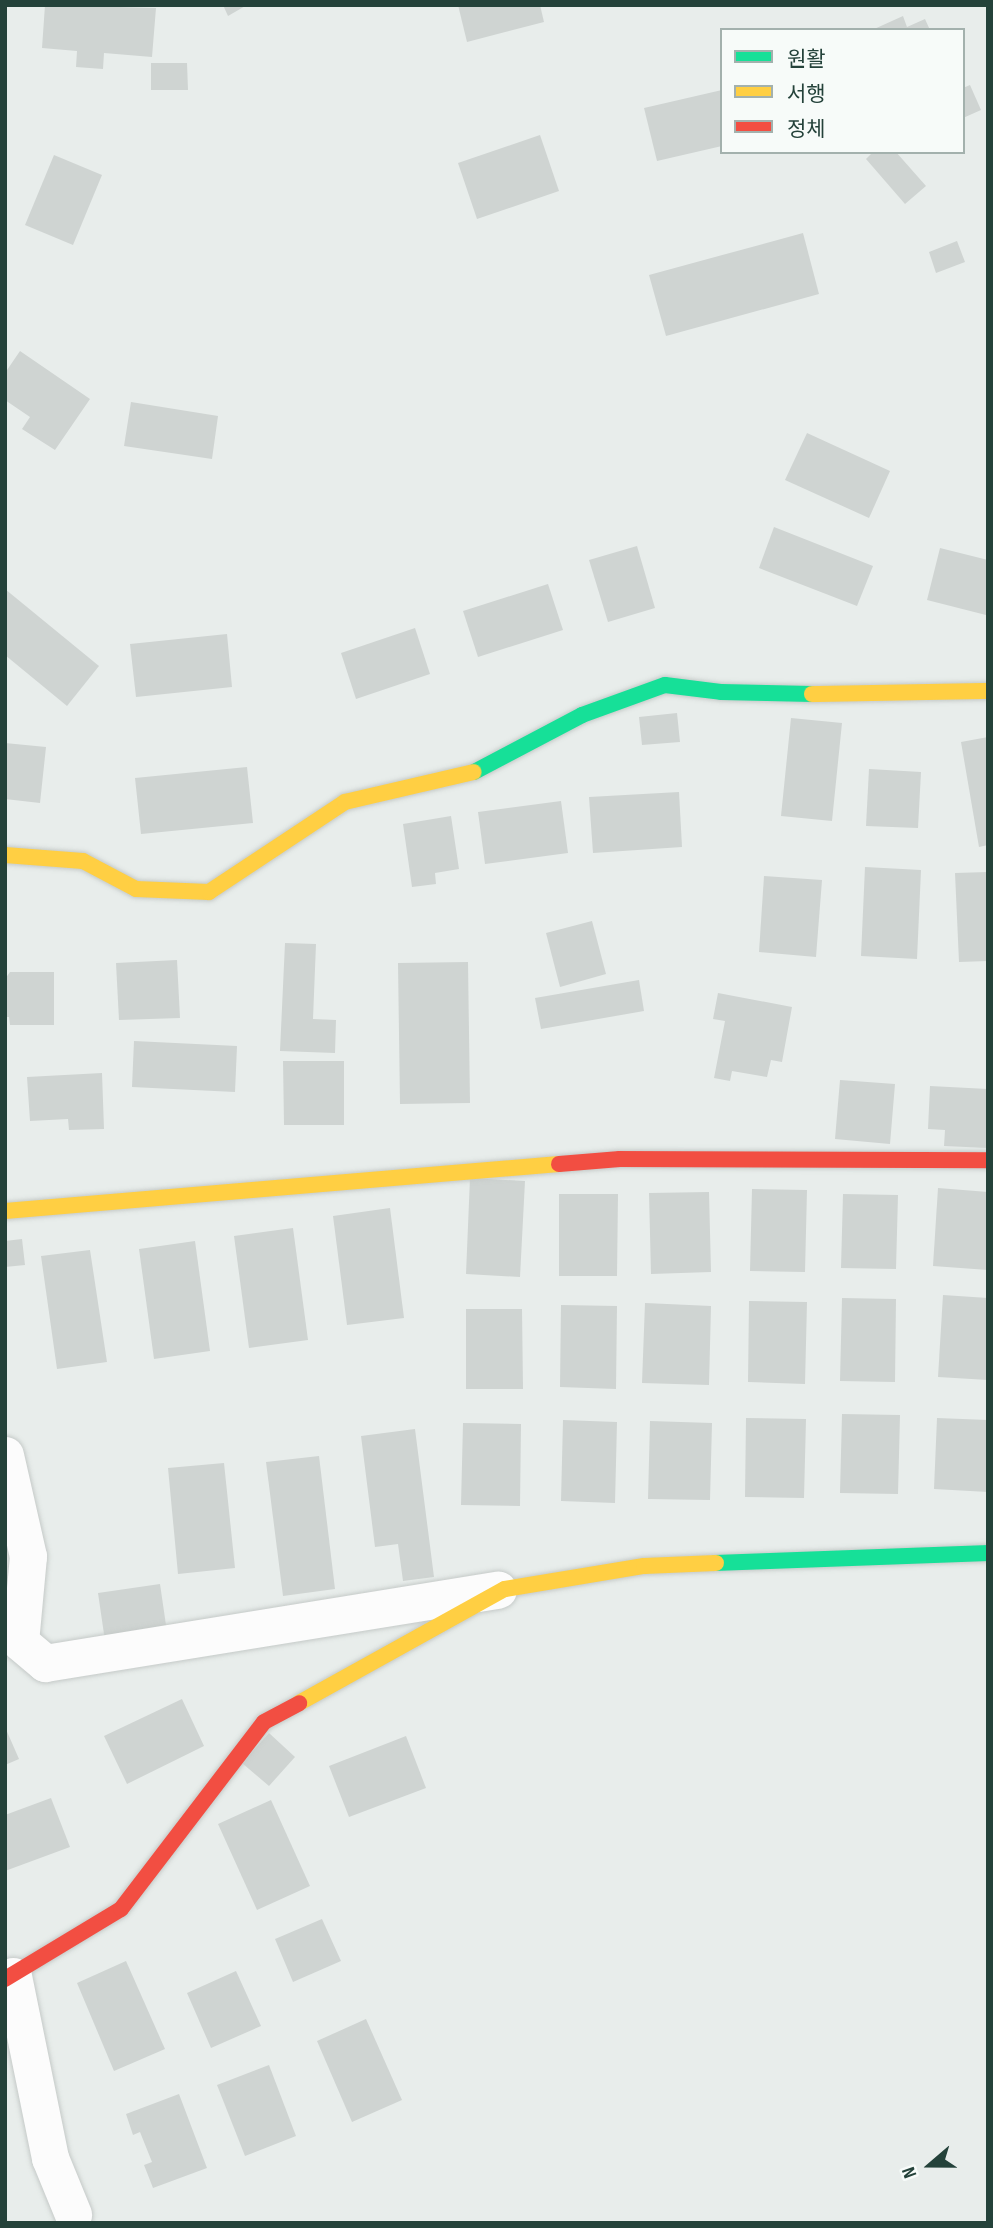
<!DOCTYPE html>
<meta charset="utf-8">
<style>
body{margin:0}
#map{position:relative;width:993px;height:2228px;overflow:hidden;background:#e8edeb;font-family:"Sofia Sans Condensed","Noto Sans KR",sans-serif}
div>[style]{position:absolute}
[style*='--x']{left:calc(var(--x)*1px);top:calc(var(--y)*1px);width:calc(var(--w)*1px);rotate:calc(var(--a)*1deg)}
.building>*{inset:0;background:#cfd4d2}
.roads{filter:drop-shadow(0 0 2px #c5cac8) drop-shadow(0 0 2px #c5cac8)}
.street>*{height:37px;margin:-18.5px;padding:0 18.5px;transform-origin:18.5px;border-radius:18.5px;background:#fcfcfc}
.fast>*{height:16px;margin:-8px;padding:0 8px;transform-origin:8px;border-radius:8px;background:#16e098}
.slow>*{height:16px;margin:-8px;padding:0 8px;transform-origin:8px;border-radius:8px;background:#ffcf43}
.jam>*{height:16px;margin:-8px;padding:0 8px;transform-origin:8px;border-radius:8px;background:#f24e42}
span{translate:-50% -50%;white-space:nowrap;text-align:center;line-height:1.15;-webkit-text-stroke:5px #f7fbf9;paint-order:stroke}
.frame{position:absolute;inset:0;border:7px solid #24423a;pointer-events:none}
.legend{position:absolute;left:720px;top:28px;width:245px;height:126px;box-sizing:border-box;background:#f7fbf9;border:2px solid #a3b1ad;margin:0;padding:9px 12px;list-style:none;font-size:21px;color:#24423a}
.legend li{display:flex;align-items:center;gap:14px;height:35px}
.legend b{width:35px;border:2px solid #a3b1ad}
.north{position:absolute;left:895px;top:2130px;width:70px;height:70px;-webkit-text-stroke:5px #f7fbf9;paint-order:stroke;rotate:250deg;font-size:19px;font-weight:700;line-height:28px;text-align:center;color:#24423a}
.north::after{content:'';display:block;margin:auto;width:24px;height:32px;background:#24423a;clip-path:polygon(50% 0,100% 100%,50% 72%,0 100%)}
</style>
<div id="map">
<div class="building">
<div style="clip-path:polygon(45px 5px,156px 8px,152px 57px,104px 53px,103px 69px,76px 67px,77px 51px,42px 48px)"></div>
<div style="clip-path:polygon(223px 5px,247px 5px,228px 16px)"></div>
<div style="clip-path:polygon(458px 5px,540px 5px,544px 22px,467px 42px)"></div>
<div style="clip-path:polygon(903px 16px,907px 27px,925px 19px,930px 30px,872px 30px)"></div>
<div style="clip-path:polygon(151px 63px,187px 63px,188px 90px,151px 90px)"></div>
<div style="clip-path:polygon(970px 85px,981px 110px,963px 118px,963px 88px)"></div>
<div style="clip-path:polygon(722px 90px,722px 146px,657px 161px,644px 108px)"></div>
<div style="clip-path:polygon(540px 135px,559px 191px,477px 219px,458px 163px)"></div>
<div style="clip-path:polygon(873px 152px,896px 152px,926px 186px,905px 204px,866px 159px)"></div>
<div style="clip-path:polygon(54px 155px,102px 175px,73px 245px,25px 225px)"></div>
<div style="clip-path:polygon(803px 233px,819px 294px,666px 336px,649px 275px)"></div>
<div style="clip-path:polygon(957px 241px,965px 262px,936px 273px,929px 252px)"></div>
<div style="clip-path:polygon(20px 351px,90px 399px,55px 450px,22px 429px,30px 417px,5px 400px,5px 373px)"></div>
<div style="clip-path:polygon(131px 402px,218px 416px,212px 459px,124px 446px)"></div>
<div style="clip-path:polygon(807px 433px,890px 471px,869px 518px,785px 480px)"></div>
<div style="clip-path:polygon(774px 527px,873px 566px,857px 606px,759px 568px)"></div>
<div style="clip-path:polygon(637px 546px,655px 608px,608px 622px,589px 560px)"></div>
<div style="clip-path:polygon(940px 548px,988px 560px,986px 615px,927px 600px)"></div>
<div style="clip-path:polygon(548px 584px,563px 630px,478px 657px,463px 611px)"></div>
<div style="clip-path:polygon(5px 589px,99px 666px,67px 706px,5px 655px)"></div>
<div style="clip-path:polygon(415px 628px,430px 674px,356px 699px,341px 653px)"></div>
<div style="clip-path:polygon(227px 634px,232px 687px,136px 697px,130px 644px)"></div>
<div style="clip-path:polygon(677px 713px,680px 742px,642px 745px,639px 717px)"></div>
<div style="clip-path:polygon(791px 718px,842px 723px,832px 821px,781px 816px)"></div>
<div style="clip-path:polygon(988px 737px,988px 845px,979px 847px,961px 742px)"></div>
<div style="clip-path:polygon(5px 743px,46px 747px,40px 803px,5px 799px)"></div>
<div style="clip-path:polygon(247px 767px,253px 823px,141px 834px,135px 778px)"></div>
<div style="clip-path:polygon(869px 769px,921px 772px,918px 828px,866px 826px)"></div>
<div style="clip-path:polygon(679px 792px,682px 847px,593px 853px,589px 797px)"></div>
<div style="clip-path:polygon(561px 801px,568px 853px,485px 864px,478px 812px)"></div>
<div style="clip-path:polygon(451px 816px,459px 869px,435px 873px,436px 884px,412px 887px,403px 824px)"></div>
<div style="clip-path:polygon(865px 867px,921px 870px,917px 959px,861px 956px)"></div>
<div style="clip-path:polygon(988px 872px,988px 961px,959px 962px,955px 873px)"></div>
<div style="clip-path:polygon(764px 876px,822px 880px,816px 957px,759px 952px)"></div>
<div style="clip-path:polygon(592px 921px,606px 974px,560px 987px,546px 933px)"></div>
<div style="clip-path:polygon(285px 943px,316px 944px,313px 1019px,336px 1020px,335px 1053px,280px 1051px)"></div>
<div style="clip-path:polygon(177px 960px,180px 1018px,119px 1020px,116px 963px)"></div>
<div style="clip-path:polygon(468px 962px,470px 1103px,400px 1104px,398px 963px)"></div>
<div style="clip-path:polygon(10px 972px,54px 972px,54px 1025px,10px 1025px,9px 1017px,5px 1017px,5px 979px)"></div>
<div style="clip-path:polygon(639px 980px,644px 1011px,541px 1029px,535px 998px)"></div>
<div style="clip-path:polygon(718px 993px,792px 1007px,782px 1062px,771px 1060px,767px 1077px,732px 1071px,730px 1081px,714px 1078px,725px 1021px,713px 1019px)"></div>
<div style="clip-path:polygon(134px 1041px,237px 1046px,235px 1092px,132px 1087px)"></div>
<div style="clip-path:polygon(283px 1061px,344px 1061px,344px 1125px,284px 1125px)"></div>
<div style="clip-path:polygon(102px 1073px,104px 1129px,69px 1130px,68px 1119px,30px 1121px,27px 1077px)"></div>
<div style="clip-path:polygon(840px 1080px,895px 1084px,890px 1144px,835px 1139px)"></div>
<div style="clip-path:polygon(930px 1086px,988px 1089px,988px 1148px,944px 1146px,945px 1130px,928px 1129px)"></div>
<div style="clip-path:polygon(470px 1178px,525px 1181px,520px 1277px,466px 1274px)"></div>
<div style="clip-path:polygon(938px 1188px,988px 1192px,988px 1270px,933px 1266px)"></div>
<div style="clip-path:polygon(752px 1189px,807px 1190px,805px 1272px,750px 1271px)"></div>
<div style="clip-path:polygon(709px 1192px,711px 1272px,651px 1274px,649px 1193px)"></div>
<div style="clip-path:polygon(559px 1194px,618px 1194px,617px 1276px,559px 1276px)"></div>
<div style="clip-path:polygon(843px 1194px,898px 1195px,896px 1269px,841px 1268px)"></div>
<div style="clip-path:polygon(390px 1208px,404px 1318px,347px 1325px,333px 1216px)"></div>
<div style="clip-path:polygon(293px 1228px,308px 1340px,249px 1348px,234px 1236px)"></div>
<div style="clip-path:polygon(22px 1239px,25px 1265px,5px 1267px,5px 1241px)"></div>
<div style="clip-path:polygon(195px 1241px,210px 1351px,154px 1359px,139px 1249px)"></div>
<div style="clip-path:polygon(90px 1250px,107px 1362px,57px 1369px,41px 1256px)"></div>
<div style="clip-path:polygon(943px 1295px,988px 1298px,988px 1380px,938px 1377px)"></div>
<div style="clip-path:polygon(842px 1298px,896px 1299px,895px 1382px,840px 1381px)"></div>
<div style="clip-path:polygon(749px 1301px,807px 1302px,805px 1384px,748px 1382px)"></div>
<div style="clip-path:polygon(645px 1303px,711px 1306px,709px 1385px,642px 1383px)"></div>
<div style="clip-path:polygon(561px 1305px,617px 1306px,616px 1389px,560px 1387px)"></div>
<div style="clip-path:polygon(466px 1309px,522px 1309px,523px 1389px,466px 1389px)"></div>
<div style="clip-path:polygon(842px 1414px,900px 1415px,898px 1494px,840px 1493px)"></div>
<div style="clip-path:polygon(746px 1418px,806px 1419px,804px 1498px,745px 1497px)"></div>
<div style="clip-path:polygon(937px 1418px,988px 1420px,988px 1492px,934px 1489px)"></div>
<div style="clip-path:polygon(563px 1420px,617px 1422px,615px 1503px,561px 1501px)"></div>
<div style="clip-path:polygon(650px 1421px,712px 1423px,710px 1500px,648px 1499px)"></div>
<div style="clip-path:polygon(463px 1423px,521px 1424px,520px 1506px,461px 1505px)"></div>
<div style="clip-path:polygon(415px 1429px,434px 1577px,403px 1581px,398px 1544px,375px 1547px,361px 1436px)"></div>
<div style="clip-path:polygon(319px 1456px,335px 1589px,283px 1596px,266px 1462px)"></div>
<div style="clip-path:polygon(224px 1463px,235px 1568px,178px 1574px,168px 1468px)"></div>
<div style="clip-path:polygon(160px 1584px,167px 1632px,105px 1641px,98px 1593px)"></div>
<div style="clip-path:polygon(182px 1699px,204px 1746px,127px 1784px,104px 1736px)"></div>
<div style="clip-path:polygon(5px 1727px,19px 1759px,5px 1765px)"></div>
<div style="clip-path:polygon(269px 1733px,295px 1757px,269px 1786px,242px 1763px)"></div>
<div style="clip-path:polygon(406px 1736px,426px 1788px,349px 1817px,329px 1766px)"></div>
<div style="clip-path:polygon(51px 1798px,70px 1847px,5px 1871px,5px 1815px)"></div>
<div style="clip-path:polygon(271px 1800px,310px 1886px,257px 1910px,218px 1824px)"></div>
<div style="clip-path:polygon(322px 1919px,341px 1961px,293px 1982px,275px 1939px)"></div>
<div style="clip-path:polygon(126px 1961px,165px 2049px,114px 2071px,77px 1983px)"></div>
<div style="clip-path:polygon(236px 1971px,261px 2026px,211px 2048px,187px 1993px)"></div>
<div style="clip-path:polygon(366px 2019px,402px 2100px,352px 2122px,317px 2041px)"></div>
<div style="clip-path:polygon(269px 2065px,296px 2136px,245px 2156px,217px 2085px)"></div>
<div style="clip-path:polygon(179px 2094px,207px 2168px,153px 2188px,144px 2165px,152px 2162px,140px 2132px,133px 2135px,126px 2114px)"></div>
</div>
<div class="roads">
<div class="street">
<div style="--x:5;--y:1455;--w:104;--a:77.2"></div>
<div style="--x:28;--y:1556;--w:86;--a:95.3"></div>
<div style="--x:20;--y:1642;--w:33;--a:40"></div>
<div style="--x:45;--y:1663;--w:459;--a:-9.2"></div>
<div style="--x:13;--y:1976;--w:186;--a:78.5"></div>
<div style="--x:50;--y:2158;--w:61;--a:67.7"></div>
</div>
<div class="fast">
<div style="--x:474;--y:772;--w:122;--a:-27.8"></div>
<div style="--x:582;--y:715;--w:88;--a:-19.9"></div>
<div style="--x:665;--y:685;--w:56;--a:7.1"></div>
<div style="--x:721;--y:692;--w:91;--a:1.3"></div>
<div style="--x:716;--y:1563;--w:272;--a:-2.1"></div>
</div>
<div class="slow">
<div style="--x:812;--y:694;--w:176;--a:-1"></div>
<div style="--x:5;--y:855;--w:78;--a:4.4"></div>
<div style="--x:83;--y:861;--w:60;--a:27.8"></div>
<div style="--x:136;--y:889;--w:73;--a:2.4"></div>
<div style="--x:209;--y:892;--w:163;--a:-33.5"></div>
<div style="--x:345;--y:802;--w:132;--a:-13.1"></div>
<div style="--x:5;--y:1211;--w:556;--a:-4.85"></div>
<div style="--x:299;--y:1703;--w:235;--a:-29"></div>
<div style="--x:505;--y:1589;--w:141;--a:-9.4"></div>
<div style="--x:644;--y:1566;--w:72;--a:-2.4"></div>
</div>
<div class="jam">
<div style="--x:559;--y:1164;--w:61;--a:-4.7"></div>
<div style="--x:620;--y:1159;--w:368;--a:0.2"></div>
<div style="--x:5;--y:1979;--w:135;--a:-31.1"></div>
<div style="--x:121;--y:1909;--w:235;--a:-52.6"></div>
<div style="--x:264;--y:1722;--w:40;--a:-28"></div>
</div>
</div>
<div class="frame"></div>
<ul class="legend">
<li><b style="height:9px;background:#16e098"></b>원활</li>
<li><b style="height:9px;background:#ffcf43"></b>서행</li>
<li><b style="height:9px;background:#f24e42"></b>정체</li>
</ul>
<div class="north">N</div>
</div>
